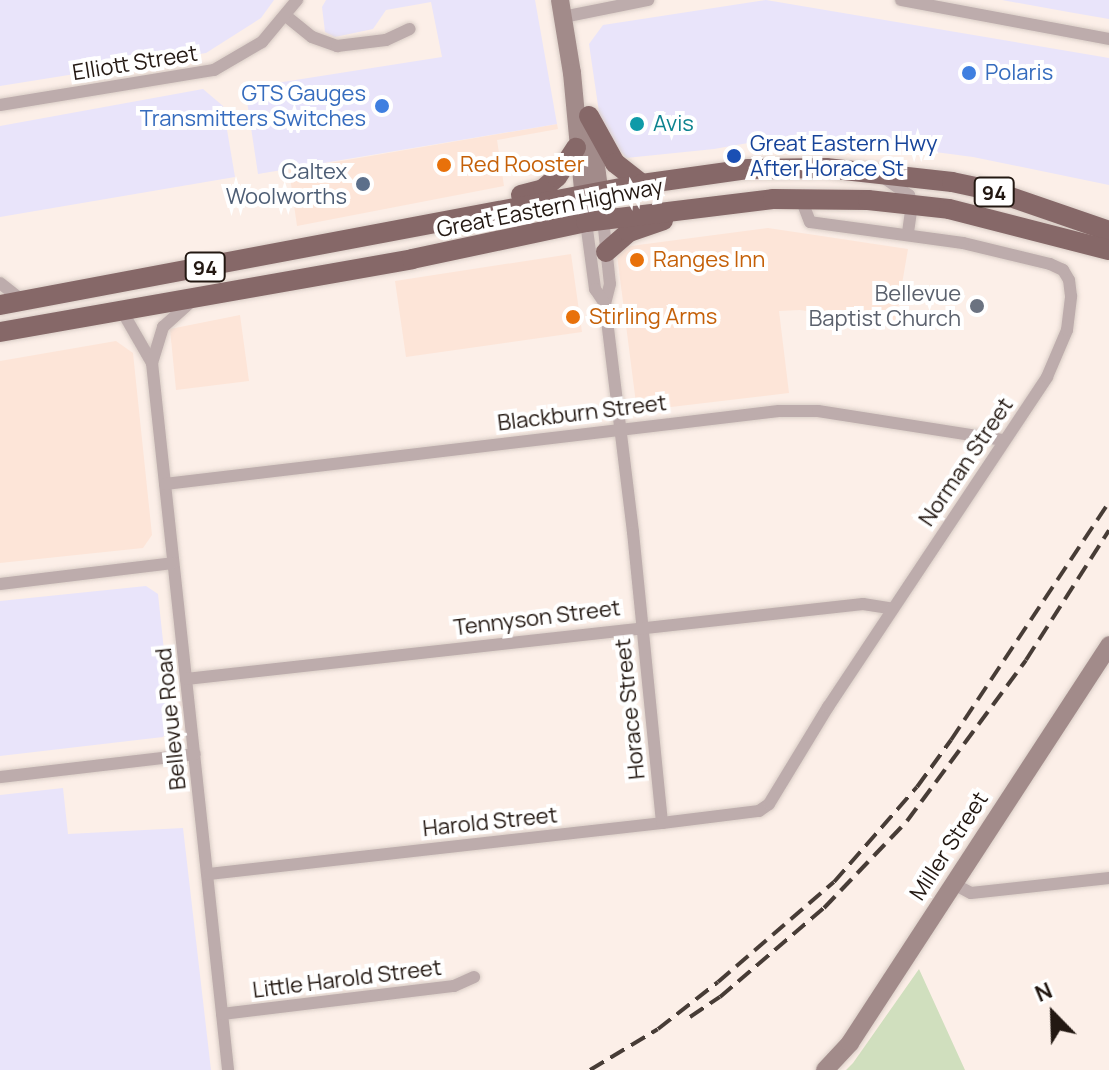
<!DOCTYPE html>
<style>
body{margin:0}
#map{position:relative;width:1109px;height:1070px;overflow:hidden;background:#fcefe8;font-family:Manrope,sans-serif}
div>[style]{position:absolute}
[style*='--x']{left:calc(var(--x)*1px);top:calc(var(--y)*1px);width:calc(var(--w)*1px);rotate:calc(var(--a)*1deg)}
.built>*{inset:0;background:#fde5d8}
.industrial>*{inset:0;background:#e9e4fa}
.green>*{inset:0;background:#d0dfbe}
.roads{filter:drop-shadow(0 0 2px #d9cdc6) drop-shadow(0 0 2px #d9cdc6)}
.minor>*{height:12px;margin:-6px;padding:0 6px;transform-origin:6px;border-radius:6px;background:#bdacac}
.secondary>*{height:18px;margin:-9px;padding:0 9px;transform-origin:9px;border-radius:9px;background:#a28b8a}
.trunk>*{height:20px;margin:-10px;padding:0 10px;transform-origin:10px;border-radius:10px;background:#866868}
.rail>*{height:4px;margin-top:-2px;transform-origin:0;background:repeating-linear-gradient(90deg,#473c36 0 16px,transparent 0 24px)}
.dots>*{width:22px;height:22px;translate:-50% -50%;box-sizing:border-box;border:4px solid #fff;border-radius:50%}
span{translate:-50% -50%;white-space:nowrap;text-align:center;line-height:1.15;-webkit-text-stroke:8px #fff;paint-order:stroke}
.shield-label span{padding:2px 6px;background:#fff;border:2px solid;border-radius:6px;-webkit-text-stroke-width:0}
.shield-label{font-size:20px;color:#231812;font-weight:700}
.street-label{font-size:22px;color:#231812}
.shop-label{font-size:22px;color:#366cbe}
.left{translate:0 -50%;text-align:left}
.right{translate:-100% -50%;text-align:right}
.culture-label{font-size:22px;color:#0d838f}
.transit-label{font-size:22px;color:#164399}
.food-label{font-size:22px;color:#c56008}
.service-label{font-size:22px;color:#4e5e75}
.worship-label{font-size:22px;color:#5b616d}
.north{position:absolute;left:1013px;top:974px;width:80px;height:80px;-webkit-text-stroke:6px #fff;paint-order:stroke;rotate:337deg;font-size:22px;font-weight:700;line-height:32px;text-align:center;color:#231812}
.north::after{content:'';display:block;margin:auto;width:28px;height:36px;background:#231812;clip-path:polygon(50% 0,100% 100%,50% 72%,0 100%)}
</style>
<div id="map">
<div class="built">
<div style="clip-path:polygon(557px 124px,558px 129px,497px 140px,504px 186px,297px 226px,289px 170px)"></div>
<div style="clip-path:polygon(768px 228px,908px 249px,895px 325px,800px 310px,779px 311px,789px 393px,637px 411px,617px 255px,623px 247px)"></div>
<div style="clip-path:polygon(571px 254px,582px 332px,406px 357px,395px 281px)"></div>
<div style="clip-path:polygon(240px 315px,249px 381px,176px 390px,170px 329px)"></div>
<div style="clip-path:polygon(116px 341px,133px 353px,152px 535px,143px 548px,0 563px,0 361px)"></div>
</div>
<div class="industrial">
<div style="clip-path:polygon(0 0,274px 0,261px 18px,206px 53px,0 86px)"></div>
<div style="clip-path:polygon(326px 0,535px 0,557px 124px,258px 174px,245px 88px,442px 57px,431px 2px,386px 10px,373px 29px,335px 37px,325px 32px,322px 7px)"></div>
<div style="clip-path:polygon(766px 0,1109px 58px,1109px 185px,973px 157px,799px 134px,714px 149px,626px 158px,601px 126px,589px 44px,603px 25px)"></div>
<div style="clip-path:polygon(1002px 0,1109px 0,1109px 19px,1074px 13px)"></div>
<div style="clip-path:polygon(203px 89px,223px 106px,235px 177px,0 217px,0 126px)"></div>
<div style="clip-path:polygon(146px 586px,158px 594px,172px 726px,163px 737px,0 756px,0 601px)"></div>
<div style="clip-path:polygon(63px 788px,68px 834px,183px 828px,211px 1070px,0 1070px,0 795px)"></div>
</div>
<div class="green">
<div style="clip-path:polygon(919px 969px,965px 1070px,846px 1070px,853px 1063px)"></div>
</div>
<div class="roads">
<div class="minor">
<div style="--x:901;--y:0;--w:212;--a:10.6"></div>
<div style="--x:286;--y:16;--w:33;--a:39"></div>
<div style="--x:312;--y:37;--w:27;--a:20"></div>
<div style="--x:337;--y:46;--w:49;--a:-7"></div>
<div style="--x:386;--y:40;--w:26;--a:-25"></div>
<div style="--x:563;--y:17;--w:87;--a:-11.3"></div>
<div style="--x:0;--y:105;--w:217;--a:-9.3"></div>
<div style="--x:214;--y:70;--w:56;--a:-30.3"></div>
<div style="--x:262;--y:42;--w:55;--a:-50.2"></div>
<div style="--x:883;--y:177;--w:32;--a:35"></div>
<div style="--x:909;--y:195;--w:9;--a:72"></div>
<div style="--x:912;--y:204;--w:30;--a:98"></div>
<div style="--x:603;--y:219;--w:65;--a:83.9"></div>
<div style="--x:610;--y:284;--w:21;--a:104"></div>
<div style="--x:605;--y:304;--w:230;--a:83"></div>
<div style="--x:633;--y:532;--w:292;--a:84.3"></div>
<div style="--x:586;--y:222;--w:68;--a:82.3"></div>
<div style="--x:595;--y:289;--w:18;--a:56"></div>
<div style="--x:0;--y:283;--w:28;--a:38"></div>
<div style="--x:122;--y:311;--w:60;--a:60"></div>
<div style="--x:152;--y:363;--w:711;--a:83.86"></div>
<div style="--x:152;--y:363;--w:38;--a:-73"></div>
<div style="--x:163;--y:327;--w:39;--a:-42"></div>
<div style="--x:165;--y:484;--w:618;--a:-6.78"></div>
<div style="--x:779;--y:411;--w:39;--a:0"></div>
<div style="--x:818;--y:411;--w:188;--a:8.9"></div>
<div style="--x:0;--y:584;--w:174;--a:-6.9"></div>
<div style="--x:186;--y:679;--w:681;--a:-6.32"></div>
<div style="--x:863;--y:604;--w:30;--a:9"></div>
<div style="--x:0;--y:777;--w:196;--a:-6.7"></div>
<div style="--x:208;--y:874;--w:457;--a:-6.4"></div>
<div style="--x:662;--y:823;--w:98;--a:-7.1"></div>
<div style="--x:759;--y:811;--w:12;--a:-35"></div>
<div style="--x:769;--y:804;--w:114;--a:-58.7"></div>
<div style="--x:828;--y:707;--w:396;--a:-56.4"></div>
<div style="--x:1047;--y:377;--w:51;--a:-66.9"></div>
<div style="--x:1067;--y:330;--w:34;--a:-83"></div>
<div style="--x:1071;--y:296;--w:16;--a:-97"></div>
<div style="--x:1069;--y:280;--w:12;--a:-121"></div>
<div style="--x:1063;--y:270;--w:14;--a:-155"></div>
<div style="--x:1050;--y:264;--w:89;--a:-166.4"></div>
<div style="--x:963;--y:243;--w:154;--a:-172.2"></div>
<div style="--x:810;--y:222;--w:26;--a:-111"></div>
<div style="--x:952;--y:883;--w:21;--a:28"></div>
<div style="--x:971;--y:893;--w:139;--a:-6.2"></div>
<div style="--x:222;--y:1014;--w:234;--a:-6.9"></div>
<div style="--x:454;--y:986;--w:22;--a:-24"></div>
</div>
<div class="secondary">
<div style="--x:560;--y:0;--w:74;--a:80.7"></div>
<div style="--x:572;--y:73;--w:150;--a:84.6"></div>
<div style="--x:590;--y:121;--w:99;--a:82.4"></div>
<div style="--x:825;--y:1070;--w:37;--a:-47"></div>
<div style="--x:850;--y:1043;--w:475;--a:-56.9"></div>
</div>
<div class="trunk">
<div style="--x:589;--y:116;--w:54;--a:61"></div>
<div style="--x:615;--y:163;--w:34;--a:38"></div>
<div style="--x:521;--y:195;--w:23;--a:-15"></div>
<div style="--x:543;--y:189;--w:18;--a:-41"></div>
<div style="--x:557;--y:177;--w:35;--a:-57"></div>
<div style="--x:606;--y:252;--w:30;--a:-41"></div>
<div style="--x:629;--y:232;--w:36;--a:-19"></div>
<div style="--x:0;--y:305;--w:653;--a:-10.67"></div>
<div style="--x:642;--y:184;--w:108;--a:-8"></div>
<div style="--x:749;--y:169;--w:77;--a:-0.7"></div>
<div style="--x:826;--y:168;--w:127;--a:6.3"></div>
<div style="--x:952;--y:182;--w:39;--a:12"></div>
<div style="--x:990;--y:190;--w:126;--a:19"></div>
<div style="--x:0;--y:332;--w:418;--a:-10"></div>
<div style="--x:412;--y:259;--w:178;--a:-12"></div>
<div style="--x:586;--y:222;--w:188;--a:-7"></div>
<div style="--x:773;--y:199;--w:95;--a:0.6"></div>
<div style="--x:868;--y:200;--w:81;--a:6.3"></div>
<div style="--x:949;--y:209;--w:165;--a:14.4"></div>
</div>
</div>
<div class="rail">
<div style="--x:690;--y:1017;--w:36;--a:-34"></div>
<div style="--x:720;--y:997;--w:137;--a:-40.6"></div>
<div style="--x:824;--y:908;--w:120;--a:-46.3"></div>
<div style="--x:907;--y:821;--w:200;--a:-53.5"></div>
<div style="--x:1026;--y:660;--w:154;--a:-57.4"></div>
<div style="--x:590;--y:1070;--w:79;--a:-31.1"></div>
<div style="--x:658;--y:1029;--w:76;--a:-38.1"></div>
<div style="--x:718;--y:982;--w:153;--a:-40.8"></div>
<div style="--x:834;--y:882;--w:126;--a:-48.9"></div>
<div style="--x:917;--y:787;--w:58;--a:-54.1"></div>
<div style="--x:951;--y:740;--w:286;--a:-56.4"></div>
</div>
<div class="dots">
<div style="left:969px;top:73px;background:#3f7fe0"></div>
<div style="left:382px;top:106px;background:#3f7fe0"></div>
<div style="left:637px;top:124px;background:#0f9aa8"></div>
<div style="left:734px;top:156px;background:#1a4fb4"></div>
<div style="left:444px;top:165px;background:#e8710a"></div>
<div style="left:363px;top:184px;background:#5c6f8a"></div>
<div style="left:637px;top:260px;background:#e8710a"></div>
<div style="left:977px;top:306px;background:#6b7280"></div>
<div style="left:573px;top:317px;background:#e8710a"></div>
</div>
<div class="shield-label">
<span style="left:994px;top:192px">94</span>
<span style="left:205px;top:267px">94</span>
</div>
<div class="street-label">
<span style="left:135px;top:63px;rotate:-9deg">Elliott Street</span>
<span style="left:550px;top:208px;rotate:-11deg">Great Eastern Highway</span>
<span style="left:582px;top:413px;rotate:-7deg">Blackburn Street</span>
<span style="left:966px;top:462px;rotate:-56deg">Norman Street</span>
<span style="left:537px;top:618px;rotate:-7deg">Tennyson Street</span>
<span style="left:630px;top:709px;rotate:-96deg">Horace Street</span>
<span style="left:171px;top:719px;rotate:-96deg">Bellevue Road</span>
<span style="left:490px;top:822px;rotate:-6deg">Harold Street</span>
<span style="left:949px;top:846px;rotate:-57deg">Miller Street</span>
<span style="left:347px;top:979px;rotate:-7deg">Little Harold Street</span>
</div>
<div class="shop-label">
<span class="left" style="left:985px;top:73px">Polaris</span>
<span class="right" style="left:366px;top:106px">GTS Gauges<br>Transmitters Switches</span>
</div>
<div class="culture-label">
<span class="left" style="left:653px;top:124px">Avis</span>
</div>
<div class="transit-label">
<span class="left" style="left:750px;top:156px">Great Eastern Hwy<br>After Horace St</span>
</div>
<div class="food-label">
<span class="left" style="left:460px;top:165px">Red Rooster</span>
<span class="left" style="left:653px;top:260px">Ranges Inn</span>
<span class="left" style="left:589px;top:317px">Stirling Arms</span>
</div>
<div class="service-label">
<span class="right" style="left:347px;top:184px">Caltex<br>Woolworths</span>
</div>
<div class="worship-label">
<span class="right" style="left:961px;top:306px">Bellevue<br>Baptist Church</span>
</div>
<div class="north">N</div>
</div>
